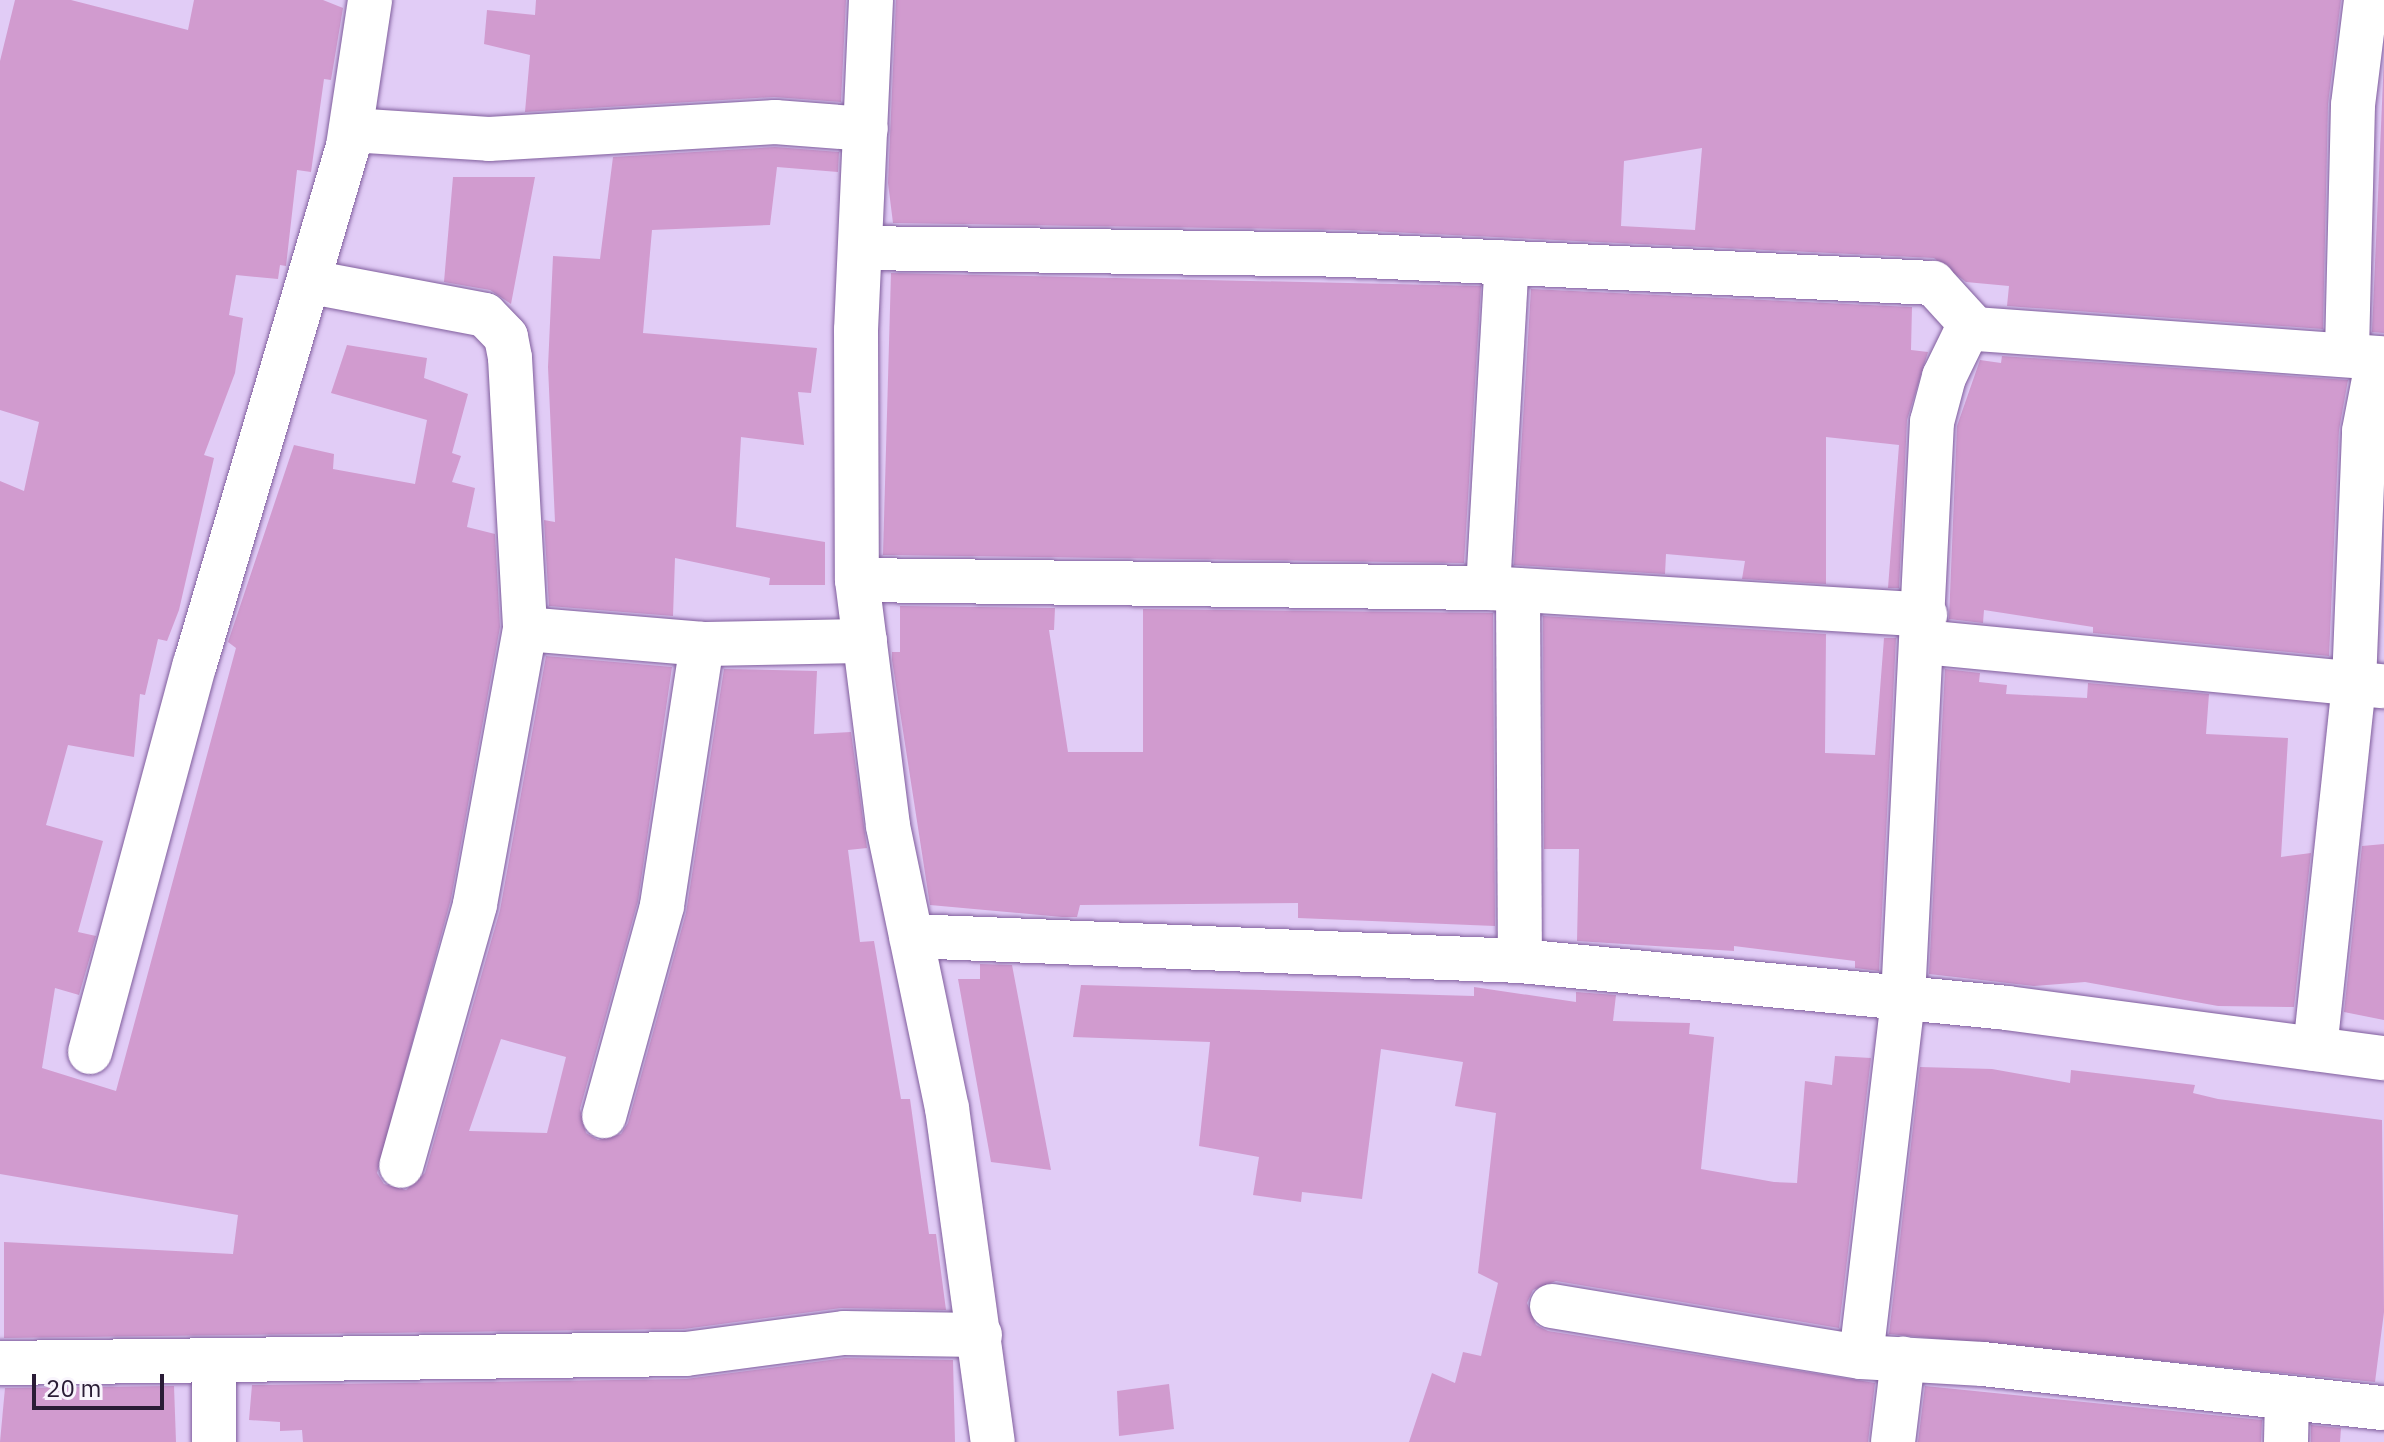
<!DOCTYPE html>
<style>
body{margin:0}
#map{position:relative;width:2384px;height:1442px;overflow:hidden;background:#e1ccf6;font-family:"IBM Plex Sans",sans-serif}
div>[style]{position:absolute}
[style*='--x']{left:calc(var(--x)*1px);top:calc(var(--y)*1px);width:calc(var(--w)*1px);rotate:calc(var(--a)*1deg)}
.building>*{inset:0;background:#d19bcf}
.roads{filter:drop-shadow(0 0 2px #805e9d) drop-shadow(0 0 2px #805e9d)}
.minor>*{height:44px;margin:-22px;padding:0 22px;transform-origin:22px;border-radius:22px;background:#fff}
.tertiary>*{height:44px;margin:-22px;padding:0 22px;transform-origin:22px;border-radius:22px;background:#fff}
span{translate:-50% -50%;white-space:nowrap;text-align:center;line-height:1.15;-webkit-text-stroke:7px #f9f5fd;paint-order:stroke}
.scale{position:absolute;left:32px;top:1374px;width:132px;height:36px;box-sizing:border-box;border:4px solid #2a1c36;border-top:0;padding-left:10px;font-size:24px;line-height:28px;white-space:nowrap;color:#2a1c36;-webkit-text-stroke:6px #f9f5fd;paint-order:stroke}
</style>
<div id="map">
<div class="building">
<div style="clip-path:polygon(evenodd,15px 0,71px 0,188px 30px,194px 0,323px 0,343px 8px,331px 80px,324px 79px,311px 172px,297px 170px,286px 266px,280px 265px,278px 279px,236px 275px,229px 315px,243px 318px,235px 373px,204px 455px,214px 458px,179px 610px,167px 641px,158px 639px,145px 695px,140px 694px,134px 757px,68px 745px,46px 825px,103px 841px,78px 932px,96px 936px,79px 995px,55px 988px,42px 1068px,116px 1091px,236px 648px,228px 642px,294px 445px,334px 454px,333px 469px,415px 484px,427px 420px,331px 393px,347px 345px,427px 358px,424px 378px,468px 394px,452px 453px,461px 456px,452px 482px,475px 488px,467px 527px,495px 534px,500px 627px,451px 899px,377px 1173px,384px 1184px,406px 1190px,425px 1173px,500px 910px,546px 656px,672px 667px,638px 901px,580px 1109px,586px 1133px,598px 1140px,621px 1134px,628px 1123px,686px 913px,724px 669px,817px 671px,814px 734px,851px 732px,867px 848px,848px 850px,860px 942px,874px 941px,901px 1099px,910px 1099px,929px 1234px,936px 1234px,946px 1310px,841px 1308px,684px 1329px,4px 1338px,4px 1242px,233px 1254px,238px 1215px,0 1174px,0 481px,24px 491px,39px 422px,0 410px,0 61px,15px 0,501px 1039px,566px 1057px,547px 1133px,469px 1131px,501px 1039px)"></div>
<div style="clip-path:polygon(536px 0,846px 0,841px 102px,774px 97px,525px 112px,530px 55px,484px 44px,487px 10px,535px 15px)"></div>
<div style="clip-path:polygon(evenodd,896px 0,2341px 0,2328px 104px,2323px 329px,2007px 306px,2009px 286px,1966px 282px,1934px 258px,1347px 230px,893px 223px,888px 183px,896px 0,1702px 148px,1695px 230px,1621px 226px,1624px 161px,1702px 148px)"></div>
<div style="clip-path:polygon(2384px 58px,2384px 333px,2372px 332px)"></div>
<div style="clip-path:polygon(775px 147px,839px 152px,838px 172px,777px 167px,770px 225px,652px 230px,643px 333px,817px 348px,811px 393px,798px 392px,804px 445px,741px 437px,736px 527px,825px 542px,825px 585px,769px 585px,770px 578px,675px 558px,673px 616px,549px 606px,544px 520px,555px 522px,548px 367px,553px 256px,600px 259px,613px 157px)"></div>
<div style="clip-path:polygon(453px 177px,535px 177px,511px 304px,490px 290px,444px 282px)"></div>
<div style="clip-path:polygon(891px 273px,1481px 286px,1464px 563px,883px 555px)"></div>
<div style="clip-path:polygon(1531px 289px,1912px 307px,1911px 350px,1928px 352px,1907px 420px,1899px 588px,1888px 588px,1899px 445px,1826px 437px,1826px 584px,1742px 579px,1745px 561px,1666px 554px,1665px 574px,1514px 565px)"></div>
<div style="clip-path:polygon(2002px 356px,2348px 380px,2339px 430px,2329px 656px,2093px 633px,2093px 627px,1984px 610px,1983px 623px,1949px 619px,1957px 426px,1980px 360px,2001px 363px)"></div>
<div style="clip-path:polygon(900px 606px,1055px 608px,1054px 630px,1049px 630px,1068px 752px,1143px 752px,1143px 609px,1493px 613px,1495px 926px,1298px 918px,1298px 903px,1080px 905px,1077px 917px,1062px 917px,930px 905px,892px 660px,892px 652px,900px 652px)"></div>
<div style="clip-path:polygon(1543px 616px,1826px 634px,1825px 753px,1875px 755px,1884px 638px,1896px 638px,1879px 971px,1855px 968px,1855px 961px,1734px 946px,1734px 951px,1577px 941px,1579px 849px,1544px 849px)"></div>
<div style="clip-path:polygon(1945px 669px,1980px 673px,1979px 682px,2007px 685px,2006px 694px,2087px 698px,2088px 683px,2209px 694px,2206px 734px,2288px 738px,2281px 857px,2311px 853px,2294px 1007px,2218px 1006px,2085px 982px,2034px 986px,1929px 974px)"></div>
<div style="clip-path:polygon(2384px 844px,2384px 1020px,2344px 1012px,2362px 846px)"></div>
<div style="clip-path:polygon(980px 964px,1012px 965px,1051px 1170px,991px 1162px,958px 979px,980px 979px)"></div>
<div style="clip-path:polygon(1081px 985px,1474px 996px,1474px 987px,1576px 1002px,1576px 992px,1616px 995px,1613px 1021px,1690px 1023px,1689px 1034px,1714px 1037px,1701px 1169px,1774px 1182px,1797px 1183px,1805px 1081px,1832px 1085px,1835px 1056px,1871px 1058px,1839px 1328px,1556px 1281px,1533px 1290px,1527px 1303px,1536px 1325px,1548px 1331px,1875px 1383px,1868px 1442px,1409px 1442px,1432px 1373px,1455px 1383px,1463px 1352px,1481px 1356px,1498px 1283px,1478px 1273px,1496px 1113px,1455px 1106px,1463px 1062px,1381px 1049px,1362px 1199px,1302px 1192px,1301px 1202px,1253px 1195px,1259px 1157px,1199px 1146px,1210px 1042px,1073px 1037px)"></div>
<div style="clip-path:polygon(1920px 1067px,1992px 1069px,2070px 1083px,2071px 1070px,2195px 1085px,2193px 1093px,2218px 1099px,2382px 1120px,2384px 1312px,2375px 1382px,1889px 1334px)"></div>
<div style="clip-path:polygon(845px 1358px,953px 1360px,955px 1442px,303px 1442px,302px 1430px,280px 1431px,280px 1422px,249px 1420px,252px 1385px,686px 1379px)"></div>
<div style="clip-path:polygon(1169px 1384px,1174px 1429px,1119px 1436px,1117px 1391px)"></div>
<div style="clip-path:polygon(174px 1386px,176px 1442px,0 1442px,5px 1388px)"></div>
<div style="clip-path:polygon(1925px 1386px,2262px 1420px,2261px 1442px,1918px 1442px)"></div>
<div style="clip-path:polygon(2311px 1425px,2341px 1428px,2340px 1442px,2311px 1442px)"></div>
</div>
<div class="roads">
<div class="minor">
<div style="--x:351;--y:130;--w:138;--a:3.7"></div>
<div style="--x:489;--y:139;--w:287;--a:-3.4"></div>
<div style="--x:775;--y:122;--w:91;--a:4.4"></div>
<div style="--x:860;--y:248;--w:486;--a:0.8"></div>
<div style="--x:1346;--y:255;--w:588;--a:2.73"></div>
<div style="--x:1933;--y:283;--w:62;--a:47.6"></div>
<div style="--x:1975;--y:329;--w:410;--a:4.1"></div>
<div style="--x:311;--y:282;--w:177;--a:10.7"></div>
<div style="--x:485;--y:315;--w:30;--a:46"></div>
<div style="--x:506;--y:337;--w:21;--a:79"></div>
<div style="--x:510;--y:358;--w:271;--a:86.8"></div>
<div style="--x:525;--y:629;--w:280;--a:100.3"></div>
<div style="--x:475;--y:905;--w:271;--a:105.8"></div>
<div style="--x:2347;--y:351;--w:246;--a:-88.6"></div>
<div style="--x:2353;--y:105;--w:106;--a:-82.9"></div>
<div style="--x:857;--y:580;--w:631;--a:0.73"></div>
<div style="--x:1488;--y:588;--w:438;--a:3.5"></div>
<div style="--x:1488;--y:588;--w:326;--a:-86.7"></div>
<div style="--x:1518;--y:590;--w:371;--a:89.7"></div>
<div style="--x:525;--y:629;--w:178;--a:4.8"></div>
<div style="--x:702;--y:644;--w:265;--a:98.7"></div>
<div style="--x:662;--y:906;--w:218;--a:105.4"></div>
<div style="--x:1923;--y:642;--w:462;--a:5.5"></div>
<div style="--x:702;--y:644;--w:163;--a:-1.1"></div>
<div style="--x:911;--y:936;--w:610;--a:2.35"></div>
<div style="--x:1520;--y:961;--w:489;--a:5.5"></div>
<div style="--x:2007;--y:1008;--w:380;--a:7.6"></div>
<div style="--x:2315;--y:1049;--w:368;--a:-83.9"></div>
<div style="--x:2354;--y:683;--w:252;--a:-87.7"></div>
<div style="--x:2364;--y:431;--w:74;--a:-79.1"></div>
<div style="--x:90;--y:1052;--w:402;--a:-74.9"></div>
<div style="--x:195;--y:664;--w:540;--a:-73.54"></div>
<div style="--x:348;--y:146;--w:148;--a:-81.4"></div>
<div style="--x:1552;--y:1306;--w:313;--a:9.4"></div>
<div style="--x:1861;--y:1357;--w:122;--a:3.3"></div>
<div style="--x:1983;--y:1364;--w:403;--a:6.3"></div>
<div style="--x:1861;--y:1357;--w:361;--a:-83.3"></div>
<div style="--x:1903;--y:998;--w:577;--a:-87.12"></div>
<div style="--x:1932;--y:422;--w:47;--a:-75.1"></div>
<div style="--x:1944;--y:377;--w:48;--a:-64"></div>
<div style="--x:1965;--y:334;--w:11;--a:-27"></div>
<div style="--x:0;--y:1363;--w:686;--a:-0.75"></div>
<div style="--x:686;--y:1354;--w:159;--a:-7.6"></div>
<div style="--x:844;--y:1333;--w:136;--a:0.8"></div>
<div style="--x:214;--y:1364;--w:78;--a:90"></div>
<div style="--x:1893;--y:1442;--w:84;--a:-83.1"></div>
<div style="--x:2286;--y:1442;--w:44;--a:-88.7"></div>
</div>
<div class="tertiary">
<div style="--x:871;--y:0;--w:330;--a:92.6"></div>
<div style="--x:856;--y:330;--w:250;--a:89.8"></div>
<div style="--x:857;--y:580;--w:248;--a:82.8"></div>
<div style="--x:888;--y:826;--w:288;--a:78.2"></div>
<div style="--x:947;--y:1108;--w:337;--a:82.2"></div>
</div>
</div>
<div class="scale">20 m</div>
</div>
